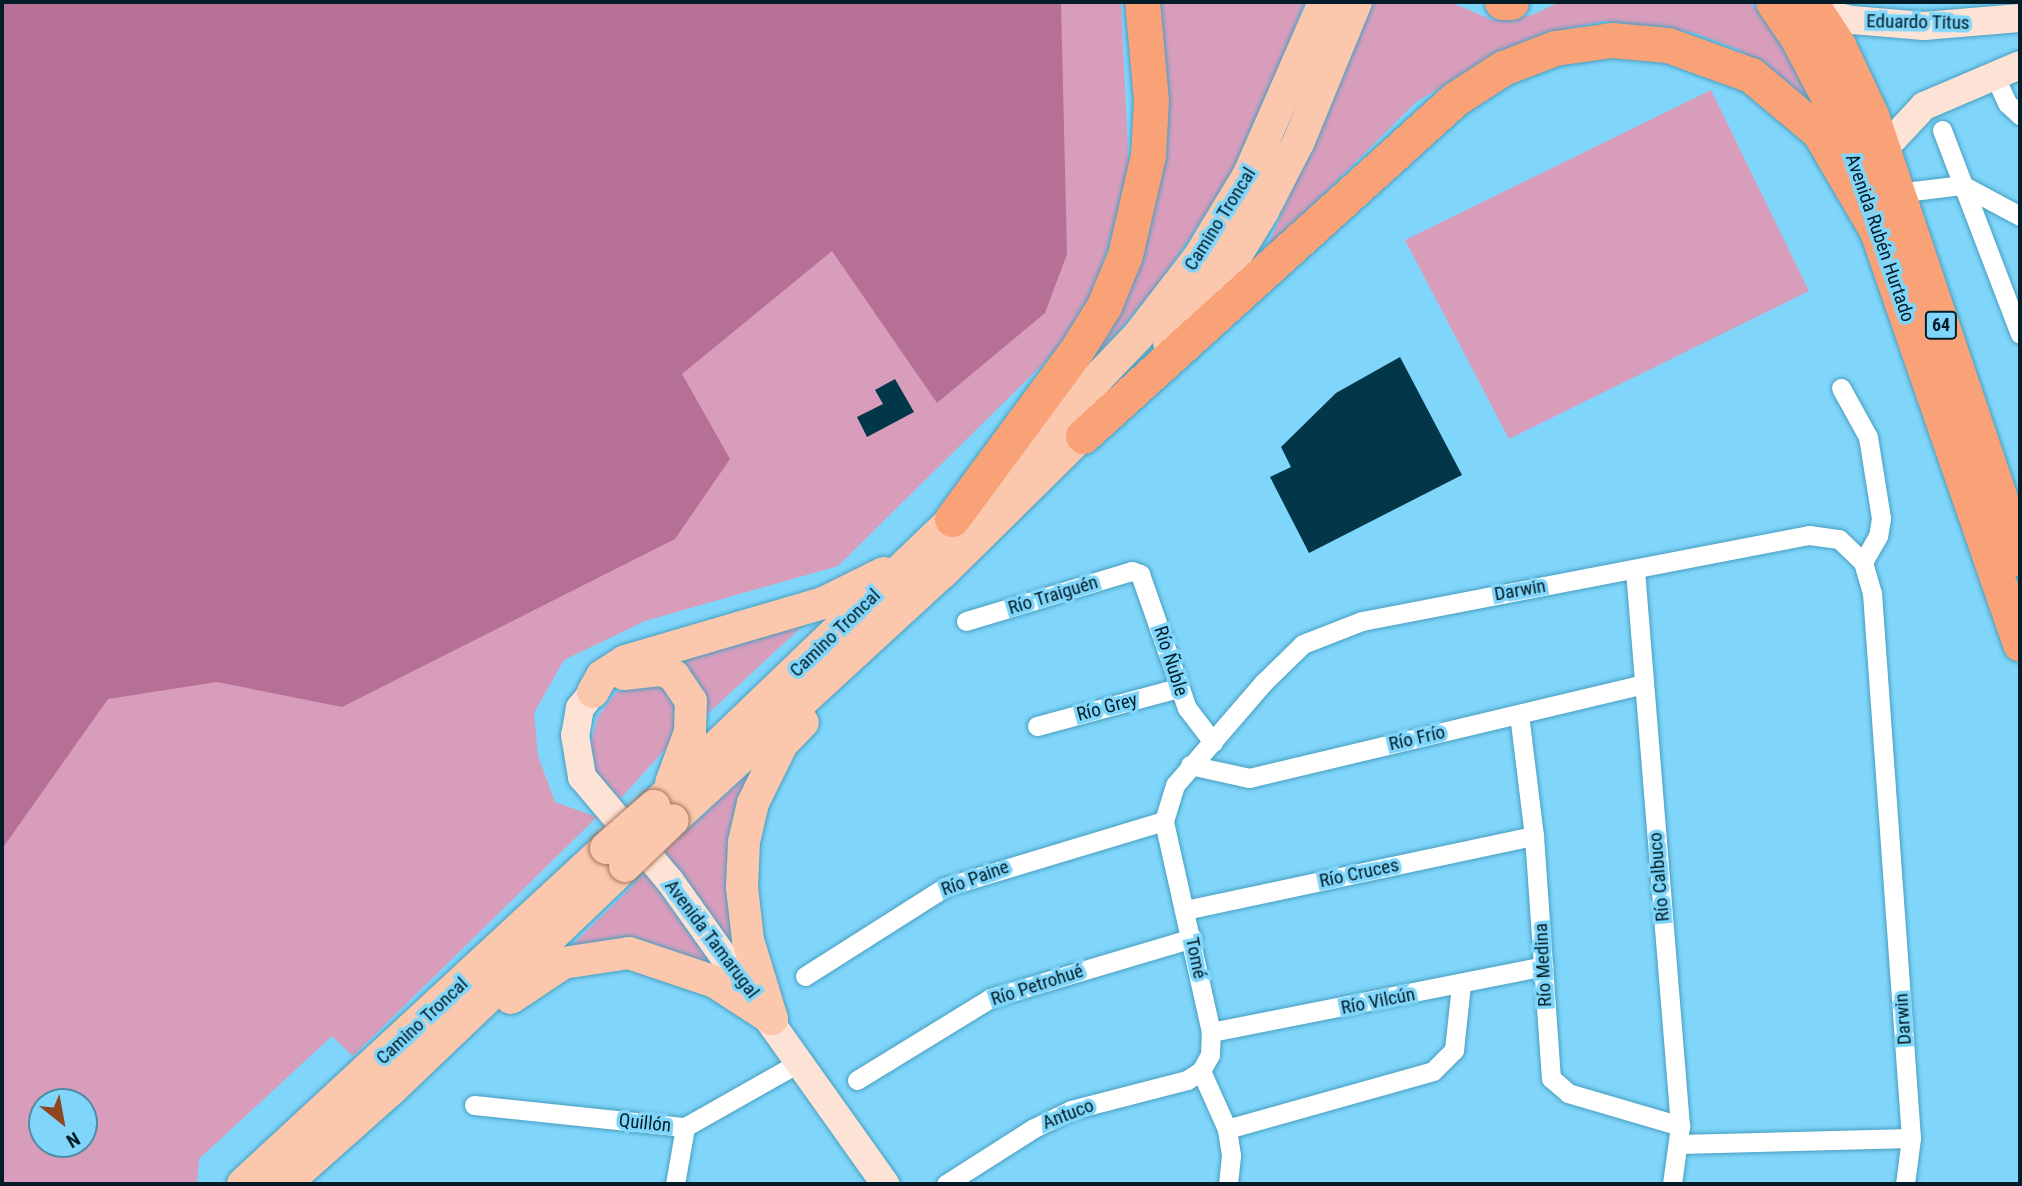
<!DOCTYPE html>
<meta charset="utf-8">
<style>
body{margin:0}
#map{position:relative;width:2022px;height:1186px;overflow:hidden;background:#80d6fa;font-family:"Roboto Condensed",sans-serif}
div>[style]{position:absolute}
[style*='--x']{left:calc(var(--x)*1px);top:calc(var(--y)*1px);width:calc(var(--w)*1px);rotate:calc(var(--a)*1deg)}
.green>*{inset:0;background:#d99dbc}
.forest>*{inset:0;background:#b67096}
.building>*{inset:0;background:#013749}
.roads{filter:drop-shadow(0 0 2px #479ec0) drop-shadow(0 0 2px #479ec0)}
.street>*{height:19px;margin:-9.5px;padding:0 9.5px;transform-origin:9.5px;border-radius:9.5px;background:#fff}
.secondary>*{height:28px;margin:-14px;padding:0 14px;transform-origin:14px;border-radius:14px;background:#fde3d6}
.primary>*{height:32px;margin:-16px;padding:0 16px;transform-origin:16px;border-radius:16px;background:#fbc7ad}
.highway>*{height:35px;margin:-17.5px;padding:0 17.5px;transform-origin:17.5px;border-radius:17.5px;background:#f9a277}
.bridges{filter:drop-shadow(0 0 2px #a3735b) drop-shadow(0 0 2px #a3735b)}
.primary-bridge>*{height:32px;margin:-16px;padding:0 16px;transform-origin:16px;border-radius:16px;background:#fbc7ad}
span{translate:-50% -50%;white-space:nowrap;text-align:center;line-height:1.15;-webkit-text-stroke:7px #80d6fa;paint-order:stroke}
.shield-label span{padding:2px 5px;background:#80d6fa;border:2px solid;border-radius:5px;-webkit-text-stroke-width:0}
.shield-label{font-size:18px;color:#021d27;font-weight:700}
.street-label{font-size:19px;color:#021d27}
.frame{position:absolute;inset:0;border:4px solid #021d27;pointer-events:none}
.north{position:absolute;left:28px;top:1088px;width:70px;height:70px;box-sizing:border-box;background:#80d6fa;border:2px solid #4e8ca6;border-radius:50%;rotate:149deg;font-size:19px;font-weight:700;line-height:28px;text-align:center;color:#021d27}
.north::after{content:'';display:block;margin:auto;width:24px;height:32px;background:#8d4721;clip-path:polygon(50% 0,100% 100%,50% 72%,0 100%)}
</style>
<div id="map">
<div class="green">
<div style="clip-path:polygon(evenodd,2px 2px,1121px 2px,1129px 171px,1097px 284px,1060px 347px,838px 566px,645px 621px,564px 660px,534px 713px,538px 756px,555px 802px,597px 817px,353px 1056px,332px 1036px,199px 1159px,197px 1184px,2px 1184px,2px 2px,42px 1102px,84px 1102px,84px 1144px,42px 1144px,42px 1102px)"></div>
<div style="clip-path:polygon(1156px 2px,1304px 2px,1270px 101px,1237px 168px,1160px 281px,1064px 395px,1116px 310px)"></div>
<div style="clip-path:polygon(1374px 2px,1450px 2px,1495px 21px,1532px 15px,1560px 2px,1749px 2px,1767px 21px,1828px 128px,1796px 94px,1738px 49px,1692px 32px,1605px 21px,1546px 33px,1483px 62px,1416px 102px,1265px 252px)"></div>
<div style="clip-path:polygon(1711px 90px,1809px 291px,1509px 439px,1405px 240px)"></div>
<div style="clip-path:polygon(808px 621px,703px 718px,665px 662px)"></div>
<div style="clip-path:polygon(649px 679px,668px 687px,680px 733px,620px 799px,596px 772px,591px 744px,598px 717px,616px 693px)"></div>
<div style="clip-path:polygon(772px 750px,741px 956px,663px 853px)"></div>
<div style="clip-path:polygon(646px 873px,721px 978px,565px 952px)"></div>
</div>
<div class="forest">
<div style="clip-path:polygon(2px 2px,1061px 2px,1067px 254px,1045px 313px,937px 403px,832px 251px,682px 374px,730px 459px,675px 539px,342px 707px,217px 682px,108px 699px,2px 849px)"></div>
</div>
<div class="building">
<div style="clip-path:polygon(1400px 357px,1462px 475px,1309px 553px,1270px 477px,1291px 467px,1281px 447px,1336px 393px)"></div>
<div style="clip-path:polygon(895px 379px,914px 412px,867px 437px,857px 417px,883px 404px,875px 390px)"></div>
</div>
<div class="roads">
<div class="street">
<div style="--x:1994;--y:74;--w:32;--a:66"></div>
<div style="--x:2007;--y:103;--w:18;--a:43"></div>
<div style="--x:1942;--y:130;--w:218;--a:69.1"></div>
<div style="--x:1896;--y:193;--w:66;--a:-6.9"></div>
<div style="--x:1962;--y:185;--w:66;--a:28.1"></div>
<div style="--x:1841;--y:388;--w:56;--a:61.1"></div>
<div style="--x:1868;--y:437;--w:82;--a:80.9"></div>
<div style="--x:1881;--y:518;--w:18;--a:99"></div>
<div style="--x:1878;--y:536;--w:30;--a:120"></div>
<div style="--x:1635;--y:570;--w:558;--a:85.37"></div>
<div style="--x:1680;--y:1126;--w:59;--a:97.9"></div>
<div style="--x:966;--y:621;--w:173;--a:-16.8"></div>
<div style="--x:1132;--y:571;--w:9;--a:21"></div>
<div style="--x:1140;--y:574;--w:142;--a:70.7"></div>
<div style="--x:1187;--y:708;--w:43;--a:52.6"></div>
<div style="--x:1519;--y:714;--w:123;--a:83"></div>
<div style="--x:1534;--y:836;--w:243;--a:86"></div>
<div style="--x:1551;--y:1078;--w:23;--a:41"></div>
<div style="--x:1568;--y:1093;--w:117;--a:16.4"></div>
<div style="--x:1037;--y:726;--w:146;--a:-15.1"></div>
<div style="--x:1190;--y:765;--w:60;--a:12.4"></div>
<div style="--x:1249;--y:778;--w:405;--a:-13.4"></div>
<div style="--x:1185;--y:910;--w:357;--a:-12"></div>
<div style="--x:805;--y:976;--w:166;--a:-32.4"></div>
<div style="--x:945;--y:887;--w:229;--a:-16.8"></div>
<div style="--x:1211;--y:1032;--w:339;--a:-11.2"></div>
<div style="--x:857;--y:1080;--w:157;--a:-31.5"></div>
<div style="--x:991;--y:998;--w:210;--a:-16.6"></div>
<div style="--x:474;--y:1105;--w:212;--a:6"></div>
<div style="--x:685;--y:1127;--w:132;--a:-29.5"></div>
<div style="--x:1227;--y:1129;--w:214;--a:-15.7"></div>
<div style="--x:1433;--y:1071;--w:30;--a:-45"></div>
<div style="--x:1454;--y:1050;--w:65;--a:-83.9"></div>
<div style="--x:1680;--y:1144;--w:231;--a:-1.5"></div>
<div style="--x:675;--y:1184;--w:58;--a:-80"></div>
<div style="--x:946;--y:1184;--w:104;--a:-32.5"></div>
<div style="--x:1034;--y:1128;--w:41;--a:-25.9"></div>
<div style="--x:1071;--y:1110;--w:120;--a:-14.5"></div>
<div style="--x:1187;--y:1080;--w:17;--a:-33"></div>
<div style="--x:1228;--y:1184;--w:29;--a:-84"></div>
<div style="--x:1231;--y:1155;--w:26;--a:-99"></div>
<div style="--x:1227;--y:1129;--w:64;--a:-114.1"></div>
<div style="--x:1201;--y:1071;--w:18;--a:-61"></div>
<div style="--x:1210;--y:1055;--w:23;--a:-88"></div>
<div style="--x:1211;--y:1032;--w:216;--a:-102.6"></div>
<div style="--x:1164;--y:821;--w:38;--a:-73"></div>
<div style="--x:1175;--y:785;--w:136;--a:-49.2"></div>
<div style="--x:1264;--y:682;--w:54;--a:-44.3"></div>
<div style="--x:1303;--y:644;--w:63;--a:-21.3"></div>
<div style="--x:1362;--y:621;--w:455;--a:-10.9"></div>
<div style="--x:1809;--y:535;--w:30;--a:8"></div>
<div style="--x:1839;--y:539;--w:33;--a:44"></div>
<div style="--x:1863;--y:562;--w:32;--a:74"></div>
<div style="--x:1872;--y:593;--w:546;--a:85.91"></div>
<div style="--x:1911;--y:1138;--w:46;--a:97.4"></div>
</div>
<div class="secondary">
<div style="--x:1817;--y:12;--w:36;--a:13"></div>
<div style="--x:1852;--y:20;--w:72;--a:4.8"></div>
<div style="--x:1924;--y:26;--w:96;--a:-4.8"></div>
<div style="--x:1882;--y:151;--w:62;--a:-47"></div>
<div style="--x:1924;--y:106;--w:104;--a:-23.1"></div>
<div style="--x:593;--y:692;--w:21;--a:129"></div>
<div style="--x:580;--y:708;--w:27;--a:100"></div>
<div style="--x:575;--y:735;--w:43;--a:80.5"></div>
<div style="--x:582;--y:777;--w:136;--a:49.8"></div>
<div style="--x:670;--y:881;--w:372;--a:54.6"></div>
</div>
<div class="primary">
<div style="--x:1169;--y:342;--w:96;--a:-51.3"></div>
<div style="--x:1229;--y:267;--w:66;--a:-58.7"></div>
<div style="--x:1263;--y:211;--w:79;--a:-62.8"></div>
<div style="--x:1299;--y:141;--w:150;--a:-67.7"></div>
<div style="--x:624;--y:674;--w:39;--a:-6"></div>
<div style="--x:663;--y:670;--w:13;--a:29"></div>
<div style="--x:674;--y:676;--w:30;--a:56"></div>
<div style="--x:691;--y:701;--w:31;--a:92"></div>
<div style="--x:690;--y:732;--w:54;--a:110.4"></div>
<div style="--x:593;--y:692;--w:18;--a:-61"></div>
<div style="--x:602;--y:676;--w:27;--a:-33"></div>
<div style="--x:625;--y:661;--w:206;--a:-16.3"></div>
<div style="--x:823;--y:603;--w:68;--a:-26.2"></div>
<div style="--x:654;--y:806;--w:575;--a:-43.8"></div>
<div style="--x:1069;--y:408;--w:100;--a:-46.2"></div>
<div style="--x:1138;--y:336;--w:100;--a:-52.3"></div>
<div style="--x:1199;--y:257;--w:97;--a:-58.9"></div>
<div style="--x:1249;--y:174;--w:188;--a:-66.4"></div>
<div style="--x:673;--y:820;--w:365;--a:-42.6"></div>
<div style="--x:942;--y:573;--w:223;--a:-44.6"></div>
<div style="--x:511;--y:998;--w:63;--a:-33.9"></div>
<div style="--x:563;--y:963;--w:67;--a:-8.6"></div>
<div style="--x:629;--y:953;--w:91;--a:18.6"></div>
<div style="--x:715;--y:982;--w:68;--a:33"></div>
<div style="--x:772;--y:1019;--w:83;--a:-106.9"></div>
<div style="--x:748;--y:940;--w:53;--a:-96.5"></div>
<div style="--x:742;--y:887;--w:45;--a:-87.5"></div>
<div style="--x:744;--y:842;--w:40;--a:-77"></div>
<div style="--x:753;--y:803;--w:66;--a:-63.8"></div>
<div style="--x:782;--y:744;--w:30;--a:-46"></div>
<div style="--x:243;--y:1184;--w:495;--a:-42.8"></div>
<div style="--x:285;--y:1184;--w:144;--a:-41.6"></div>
<div style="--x:393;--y:1088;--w:321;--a:-43.7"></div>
</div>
<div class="highway">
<div style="--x:1502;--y:2;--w:9;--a:0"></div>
<div style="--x:1773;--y:2;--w:42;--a:55.6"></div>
<div style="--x:1797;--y:37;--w:82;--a:62.5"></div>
<div style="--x:1835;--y:110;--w:565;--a:70.89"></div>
<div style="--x:1810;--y:2;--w:51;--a:56.9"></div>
<div style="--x:1838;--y:45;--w:77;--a:64.8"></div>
<div style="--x:1871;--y:115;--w:468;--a:71.4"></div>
<div style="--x:1083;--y:436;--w:502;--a:-42.17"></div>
<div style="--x:1455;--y:99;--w:57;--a:-32.9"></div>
<div style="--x:1503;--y:68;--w:56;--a:-21"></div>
<div style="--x:1555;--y:48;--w:57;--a:-8.1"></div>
<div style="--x:1611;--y:40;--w:57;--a:5"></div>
<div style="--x:1668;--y:45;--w:88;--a:19.9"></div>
<div style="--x:1751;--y:75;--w:89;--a:40"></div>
<div style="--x:1819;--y:132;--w:113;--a:59.6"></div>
<div style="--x:952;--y:519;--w:209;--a:-53.6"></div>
<div style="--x:1076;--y:351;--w:53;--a:-58.1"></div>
<div style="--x:1104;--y:306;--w:55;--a:-67.6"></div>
<div style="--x:1125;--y:255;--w:103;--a:-77"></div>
<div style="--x:1148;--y:155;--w:55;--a:-86.9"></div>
<div style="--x:1151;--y:100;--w:98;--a:-95.2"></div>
</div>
</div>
<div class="bridges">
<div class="primary-bridge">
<div style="--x:606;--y:848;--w:64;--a:-41.2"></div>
<div style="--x:625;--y:866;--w:66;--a:-43.8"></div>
</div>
</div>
<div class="shield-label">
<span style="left:1941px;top:325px">64</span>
</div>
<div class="street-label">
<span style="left:1918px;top:22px;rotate:1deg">Eduardo Titus</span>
<span style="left:1220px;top:219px;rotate:-58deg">Camino Troncal</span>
<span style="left:1880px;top:238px;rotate:71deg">Avenida Rubén Hurtado</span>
<span style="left:1520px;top:590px;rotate:-10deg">Darwin</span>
<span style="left:1053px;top:595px;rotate:-17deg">Río Traiguén</span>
<span style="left:835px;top:633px;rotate:-44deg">Camino Troncal</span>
<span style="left:1171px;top:661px;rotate:72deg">Río Ñuble</span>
<span style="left:1107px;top:707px;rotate:-15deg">Río Grey</span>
<span style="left:1417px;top:738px;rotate:-13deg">Río Frío</span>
<span style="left:1359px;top:873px;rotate:-12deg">Río Cruces</span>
<span style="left:1659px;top:877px;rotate:-95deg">Río Calbuco</span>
<span style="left:975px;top:878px;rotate:-20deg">Río Paine</span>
<span style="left:712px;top:939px;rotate:53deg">Avenida Tamarugal</span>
<span style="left:1196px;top:958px;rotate:78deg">Tomé</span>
<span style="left:1543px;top:965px;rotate:-93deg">Río Medina</span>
<span style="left:1037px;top:985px;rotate:-18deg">Río Petrohué</span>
<span style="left:1378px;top:1001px;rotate:-11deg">Río Vilcún</span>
<span style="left:1903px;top:1019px;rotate:-94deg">Darwin</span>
<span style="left:422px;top:1021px;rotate:-43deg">Camino Troncal</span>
<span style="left:1068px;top:1114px;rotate:-21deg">Antuco</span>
<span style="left:645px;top:1123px;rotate:6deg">Quillón</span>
</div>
<div class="frame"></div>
<div class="north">N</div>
</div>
